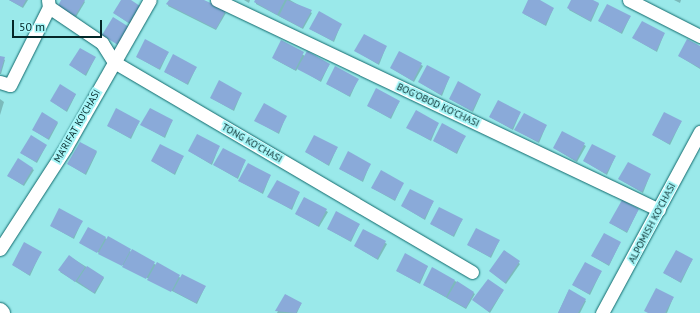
<!DOCTYPE html>
<style>
body{margin:0}
#map{position:relative;width:700px;height:313px;overflow:hidden;background:#9ae9ea;font-family:"PT Sans",sans-serif}
div>[style]{position:absolute}
[style*='--x']{left:calc(var(--x)*1px);top:calc(var(--y)*1px);width:calc(var(--w)*1px);rotate:calc(var(--a)*1deg)}
.shadow>*{inset:0;background:#0003}
.building>*{inset:0;background:#8aaad9}
.roads{filter:drop-shadow(0 0 1px #0f696c) drop-shadow(0 0 1px #0f696c)}
.minor>*{height:13px;margin:-6.5px;padding:0 6.5px;transform-origin:6.5px;border-radius:6.5px;background:#fff}
.major>*{height:16px;margin:-8px;padding:0 8px;transform-origin:8px;border-radius:8px;background:#fff}
span{translate:-50% -50%;white-space:nowrap;text-align:center;line-height:1.15;-webkit-text-stroke:4px #a7f6f8;paint-order:stroke}
.street-label{font-size:10px;color:#042728}
.scale{position:absolute;left:12px;top:20px;width:90px;height:18px;box-sizing:border-box;border:2px solid #042728;border-top:0;padding-left:5px;font-size:12px;line-height:14px;white-space:nowrap;color:#042728;-webkit-text-stroke:3px #a7f6f8;paint-order:stroke}
</style>
<div id="map">
<div class="shadow">
<div style="clip-path:polygon(9px 0,28px 0,23px 8px)"></div>
<div style="clip-path:polygon(62px 0,83px 0,85px 2px,76px 17px,60px 7px)"></div>
<div style="clip-path:polygon(123px 0,129px 0,139px 6px,130px 24px,114px 13px)"></div>
<div style="clip-path:polygon(170px 0,201px 0,226px 13px,216px 30px,168px 6px)"></div>
<div style="clip-path:polygon(244px 0,250px 0,249px 3px)"></div>
<div style="clip-path:polygon(256px 0,290px 0,312px 13px,303px 29px,256px 4px)"></div>
<div style="clip-path:polygon(529px 0,537px 0,553px 9px,546px 26px,524px 14px)"></div>
<div style="clip-path:polygon(572px 0,591px 0,599px 4px,591px 22px,569px 10px)"></div>
<div style="clip-path:polygon(674px 0,681px 0,680px 3px)"></div>
<div style="clip-path:polygon(630px 17px,622px 34px,599px 21px)"></div>
<div style="clip-path:polygon(341px 24px,334px 42px,310px 29px)"></div>
<div style="clip-path:polygon(664px 34px,657px 52px,633px 38px)"></div>
<div style="clip-path:polygon(281px 41px,305px 56px,329px 65px,321px 82px,298px 68px,296px 71px,274px 59px)"></div>
<div style="clip-path:polygon(386px 47px,379px 65px,356px 51px)"></div>
<div style="clip-path:polygon(700px 47px,700px 69px,679px 56px)"></div>
<div style="clip-path:polygon(400px 52px,423px 66px,414px 82px,391px 68px)"></div>
<div style="clip-path:polygon(168px 53px,160px 70px,137px 57px)"></div>
<div style="clip-path:polygon(0 57px,5px 60px,1px 74px,0 74px)"></div>
<div style="clip-path:polygon(95px 58px,86px 76px,70px 65px)"></div>
<div style="clip-path:polygon(196px 68px,188px 85px,165px 72px)"></div>
<div style="clip-path:polygon(449px 78px,442px 96px,419px 82px)"></div>
<div style="clip-path:polygon(358px 79px,350px 97px,327px 84px)"></div>
<div style="clip-path:polygon(76px 94px,67px 112px,51px 101px)"></div>
<div style="clip-path:polygon(241px 94px,234px 111px,211px 98px)"></div>
<div style="clip-path:polygon(481px 94px,473px 112px,450px 99px)"></div>
<div style="clip-path:polygon(0 99px,4px 102px,0 115px)"></div>
<div style="clip-path:polygon(399px 102px,391px 119px,368px 106px)"></div>
<div style="clip-path:polygon(520px 113px,513px 130px,490px 117px)"></div>
<div style="clip-path:polygon(286px 116px,279px 134px,256px 121px)"></div>
<div style="clip-path:polygon(172px 121px,165px 138px,142px 125px)"></div>
<div style="clip-path:polygon(139px 122px,131px 139px,108px 126px)"></div>
<div style="clip-path:polygon(681px 122px,670px 145px,653px 135px)"></div>
<div style="clip-path:polygon(58px 123px,49px 140px,33px 130px)"></div>
<div style="clip-path:polygon(438px 124px,431px 141px,408px 128px)"></div>
<div style="clip-path:polygon(546px 126px,539px 143px,516px 130px)"></div>
<div style="clip-path:polygon(562px 132px,586px 146px,577px 162px,554px 148px)"></div>
<div style="clip-path:polygon(465px 136px,457px 154px,434px 141px)"></div>
<div style="clip-path:polygon(46px 146px,37px 163px,21px 153px)"></div>
<div style="clip-path:polygon(219px 147px,212px 165px,189px 151px)"></div>
<div style="clip-path:polygon(337px 148px,329px 166px,306px 152px)"></div>
<div style="clip-path:polygon(97px 152px,86px 175px,68px 164px)"></div>
<div style="clip-path:polygon(183px 157px,175px 175px,152px 161px)"></div>
<div style="clip-path:polygon(615px 157px,607px 175px,584px 161px)"></div>
<div style="clip-path:polygon(18px 160px,34px 170px,24px 186px,8px 176px)"></div>
<div style="clip-path:polygon(245px 161px,238px 179px,214px 165px)"></div>
<div style="clip-path:polygon(370px 164px,363px 182px,340px 169px)"></div>
<div style="clip-path:polygon(650px 175px,643px 193px,619px 179px)"></div>
<div style="clip-path:polygon(270px 176px,263px 194px,241px 182px)"></div>
<div style="clip-path:polygon(403px 183px,395px 201px,372px 188px)"></div>
<div style="clip-path:polygon(299px 193px,292px 210px,269px 197px)"></div>
<div style="clip-path:polygon(304px 198px,328px 212px,319px 227px,296px 214px)"></div>
<div style="clip-path:polygon(433px 202px,425px 220px,402px 206px)"></div>
<div style="clip-path:polygon(638px 210px,627px 233px,610px 223px)"></div>
<div style="clip-path:polygon(462px 220px,454px 237px,431px 224px)"></div>
<div style="clip-path:polygon(82px 221px,74px 239px,51px 226px)"></div>
<div style="clip-path:polygon(359px 225px,351px 242px,328px 229px)"></div>
<div style="clip-path:polygon(364px 230px,387px 244px,378px 260px,355px 246px)"></div>
<div style="clip-path:polygon(105px 238px,181px 278px,205px 287px,197px 304px,80px 243px)"></div>
<div style="clip-path:polygon(499px 241px,491px 258px,468px 245px)"></div>
<div style="clip-path:polygon(620px 243px,609px 266px,592px 256px)"></div>
<div style="clip-path:polygon(505px 251px,520px 264px,506px 284px,490px 271px)"></div>
<div style="clip-path:polygon(41px 252px,30px 276px,13px 265px)"></div>
<div style="clip-path:polygon(69px 256px,104px 278px,95px 294px,60px 272px)"></div>
<div style="clip-path:polygon(692px 260px,681px 283px,664px 273px)"></div>
<div style="clip-path:polygon(428px 266px,420px 284px,397px 271px)"></div>
<div style="clip-path:polygon(601px 272px,590px 295px,573px 285px)"></div>
<div style="clip-path:polygon(455px 281px,475px 294px,466px 309px,424px 285px)"></div>
<div style="clip-path:polygon(569px 290px,586px 301px,580px 313px,558px 313px)"></div>
<div style="clip-path:polygon(503px 291px,490px 313px,474px 300px)"></div>
<div style="clip-path:polygon(286px 295px,301px 304px,297px 313px,277px 313px)"></div>
<div style="clip-path:polygon(673px 298px,667px 313px,645px 311px)"></div>
</div>
<div class="building">
<div style="clip-path:polygon(9px 0,26px 0,22px 7px)"></div>
<div style="clip-path:polygon(61px 0,85px 0,75px 16px,58px 6px)"></div>
<div style="clip-path:polygon(121px 0,131px 0,140px 6px,129px 23px,113px 13px)"></div>
<div style="clip-path:polygon(169px 0,204px 0,226px 10px,216px 29px,166px 4px)"></div>
<div style="clip-path:polygon(255px 0,285px 0,277px 15px,254px 2px)"></div>
<div style="clip-path:polygon(287px 0,312px 10px,302px 28px,279px 16px)"></div>
<div style="clip-path:polygon(528px 0,540px 0,554px 8px,545px 25px,522px 13px)"></div>
<div style="clip-path:polygon(571px 0,593px 0,599px 3px,590px 21px,567px 8px)"></div>
<div style="clip-path:polygon(607px 4px,631px 16px,621px 33px,598px 21px)"></div>
<div style="clip-path:polygon(319px 11px,342px 24px,333px 41px,309px 29px)"></div>
<div style="clip-path:polygon(113px 17px,129px 27px,118px 45px,102px 35px)"></div>
<div style="clip-path:polygon(642px 21px,665px 33px,656px 51px,632px 38px)"></div>
<div style="clip-path:polygon(364px 34px,387px 46px,378px 64px,354px 51px)"></div>
<div style="clip-path:polygon(145px 39px,169px 52px,159px 69px,136px 57px)"></div>
<div style="clip-path:polygon(687px 39px,700px 46px,700px 68px,678px 56px)"></div>
<div style="clip-path:polygon(281px 40px,304px 52px,295px 70px,272px 58px)"></div>
<div style="clip-path:polygon(80px 48px,96px 57px,85px 75px,69px 65px)"></div>
<div style="clip-path:polygon(307px 51px,330px 64px,320px 81px,297px 69px)"></div>
<div style="clip-path:polygon(399px 51px,422px 63px,413px 81px,390px 68px)"></div>
<div style="clip-path:polygon(173px 54px,197px 67px,187px 84px,164px 72px)"></div>
<div style="clip-path:polygon(0 56px,5px 57px,0 73px)"></div>
<div style="clip-path:polygon(427px 65px,450px 77px,441px 95px,418px 82px)"></div>
<div style="clip-path:polygon(335px 66px,359px 79px,349px 96px,326px 84px)"></div>
<div style="clip-path:polygon(219px 80px,242px 93px,233px 110px,210px 98px)"></div>
<div style="clip-path:polygon(458px 81px,481px 94px,472px 111px,449px 99px)"></div>
<div style="clip-path:polygon(60px 84px,76px 94px,66px 111px,50px 101px)"></div>
<div style="clip-path:polygon(376px 88px,400px 101px,390px 118px,367px 106px)"></div>
<div style="clip-path:polygon(498px 100px,521px 112px,512px 129px,489px 117px)"></div>
<div style="clip-path:polygon(264px 103px,287px 116px,278px 133px,254px 121px)"></div>
<div style="clip-path:polygon(116px 108px,140px 121px,130px 138px,107px 126px)"></div>
<div style="clip-path:polygon(150px 108px,173px 120px,164px 137px,140px 125px)"></div>
<div style="clip-path:polygon(416px 110px,439px 123px,430px 140px,406px 128px)"></div>
<div style="clip-path:polygon(42px 112px,58px 122px,48px 139px,32px 130px)"></div>
<div style="clip-path:polygon(664px 112px,682px 121px,669px 144px,652px 135px)"></div>
<div style="clip-path:polygon(524px 113px,547px 125px,538px 142px,514px 130px)"></div>
<div style="clip-path:polygon(442px 123px,466px 136px,456px 153px,433px 141px)"></div>
<div style="clip-path:polygon(562px 131px,585px 143px,576px 161px,553px 148px)"></div>
<div style="clip-path:polygon(197px 134px,220px 146px,211px 164px,188px 151px)"></div>
<div style="clip-path:polygon(31px 135px,47px 145px,36px 162px,20px 153px)"></div>
<div style="clip-path:polygon(314px 135px,338px 147px,328px 165px,305px 152px)"></div>
<div style="clip-path:polygon(80px 142px,97px 151px,85px 174px,67px 164px)"></div>
<div style="clip-path:polygon(160px 144px,184px 156px,174px 174px,151px 161px)"></div>
<div style="clip-path:polygon(592px 144px,616px 156px,606px 174px,583px 161px)"></div>
<div style="clip-path:polygon(223px 148px,246px 160px,237px 178px,213px 165px)"></div>
<div style="clip-path:polygon(348px 151px,371px 164px,362px 181px,339px 169px)"></div>
<div style="clip-path:polygon(18px 158px,33px 168px,23px 185px,7px 176px)"></div>
<div style="clip-path:polygon(628px 162px,651px 174px,642px 192px,618px 179px)"></div>
<div style="clip-path:polygon(248px 163px,271px 175px,262px 193px,238px 181px)"></div>
<div style="clip-path:polygon(381px 170px,404px 183px,395px 200px,371px 188px)"></div>
<div style="clip-path:polygon(277px 180px,300px 192px,291px 209px,267px 197px)"></div>
<div style="clip-path:polygon(410px 189px,434px 201px,424px 219px,401px 206px)"></div>
<div style="clip-path:polygon(304px 197px,327px 209px,318px 226px,295px 214px)"></div>
<div style="clip-path:polygon(622px 200px,639px 209px,627px 232px,609px 223px)"></div>
<div style="clip-path:polygon(439px 207px,463px 219px,453px 236px,430px 224px)"></div>
<div style="clip-path:polygon(59px 208px,83px 221px,73px 238px,50px 226px)"></div>
<div style="clip-path:polygon(336px 211px,360px 224px,350px 241px,327px 229px)"></div>
<div style="clip-path:polygon(88px 227px,106px 237px,97px 253px,79px 243px)"></div>
<div style="clip-path:polygon(476px 228px,500px 240px,490px 257px,467px 245px)"></div>
<div style="clip-path:polygon(363px 229px,386px 241px,377px 259px,354px 246px)"></div>
<div style="clip-path:polygon(604px 233px,621px 242px,609px 265px,591px 256px)"></div>
<div style="clip-path:polygon(108px 236px,131px 249px,122px 266px,98px 254px)"></div>
<div style="clip-path:polygon(24px 242px,42px 252px,29px 275px,12px 265px)"></div>
<div style="clip-path:polygon(132px 249px,155px 262px,146px 279px,122px 267px)"></div>
<div style="clip-path:polygon(504px 250px,520px 261px,505px 283px,489px 271px)"></div>
<div style="clip-path:polygon(676px 250px,693px 259px,680px 282px,663px 273px)"></div>
<div style="clip-path:polygon(405px 253px,428px 266px,419px 283px,396px 271px)"></div>
<div style="clip-path:polygon(69px 255px,85px 267px,75px 282px,58px 270px)"></div>
<div style="clip-path:polygon(157px 262px,180px 275px,171px 292px,147px 280px)"></div>
<div style="clip-path:polygon(585px 262px,602px 271px,589px 294px,572px 285px)"></div>
<div style="clip-path:polygon(87px 266px,104px 277px,94px 293px,77px 281px)"></div>
<div style="clip-path:polygon(432px 267px,455px 280px,446px 297px,423px 285px)"></div>
<div style="clip-path:polygon(182px 274px,206px 286px,196px 303px,173px 291px)"></div>
<div style="clip-path:polygon(488px 279px,504px 290px,489px 312px,472px 300px)"></div>
<div style="clip-path:polygon(457px 281px,474px 292px,466px 308px,447px 298px)"></div>
<div style="clip-path:polygon(656px 288px,674px 297px,665px 313px,648px 313px,644px 311px)"></div>
<div style="clip-path:polygon(569px 289px,586px 299px,578px 313px,558px 313px)"></div>
<div style="clip-path:polygon(285px 294px,302px 303px,296px 313px,275px 311px)"></div>
</div>
<div class="roads">
<div class="minor">
<div style="--x:48;--y:0;--w:7;--a:82"></div>
<div style="--x:49;--y:7;--w:64;--a:34.2"></div>
<div style="--x:102;--y:43;--w:22;--a:58"></div>
<div style="--x:114;--y:62;--w:415;--a:30.4"></div>
<div style="--x:217;--y:0;--w:489;--a:25.4"></div>
<div style="--x:629;--y:0;--w:80;--a:26.9"></div>
<div style="--x:0;--y:82;--w:10;--a:17"></div>
<div style="--x:10;--y:85;--w:87;--a:-63.4"></div>
<div style="--x:0;--y:249;--w:121;--a:-57.1"></div>
<div style="--x:66;--y:147;--w:169;--a:-60.3"></div>
<div style="--x:602;--y:313;--w:206;--a:-61.6"></div>
</div>
<div class="major">
<div style="--x:0;--y:311;--w:3;--a:45"></div>
</div>
</div>
<div class="street-label">
<span style="left:438px;top:105px;rotate:25deg">BOG'OBOD KO'CHASI</span>
<span style="left:77px;top:126px;rotate:-60deg">MA'RIFAT KO'CHASI</span>
<span style="left:252px;top:143px;rotate:30deg">TONG KO'CHASI</span>
<span style="left:652px;top:223px;rotate:-62deg">ALPOMISH KO'CHASI</span>
</div>
<div class="scale">50 m</div>
</div>
